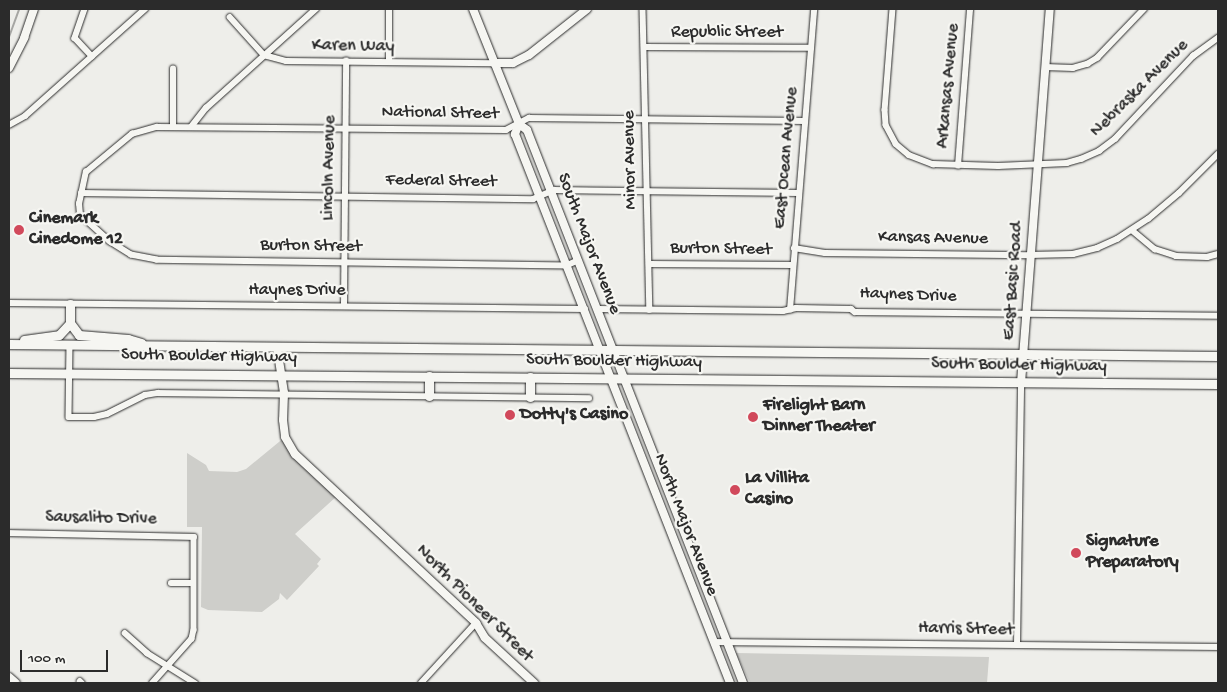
<!DOCTYPE html>
<style>
body{margin:0}
#map{position:relative;width:1227px;height:692px;overflow:hidden;background:#eeeeea;font-family:"Gochi Hand",sans-serif}
div>[style]{position:absolute}
[style*='--x']{left:calc(var(--x)*1px);top:calc(var(--y)*1px);width:calc(var(--w)*1px);rotate:calc(var(--a)*1deg)}
.green>*{inset:0;background:#cececa}
.stream>*{height:2px;margin:-1px;padding:0 1px;transform-origin:1px;border-radius:1px;background:#a6a6a3}
.roads{filter:drop-shadow(0 0 1px #2b2b2b) drop-shadow(0 0 1px #2b2b2b)}
.street>*{height:5.5px;margin:-2.75px;padding:0 2.75px;transform-origin:2.75px;border-radius:2.75px;background:#f6f6f2}
.secondary>*{height:8px;margin:-4px;padding:0 4px;transform-origin:4px;border-radius:4px;background:#f6f6f2}
.primary>*{height:9px;margin:-4.5px;padding:0 4.5px;transform-origin:4.5px;border-radius:4.5px;background:#f6f6f2}
.dots>*{width:14px;height:14px;translate:-50% -50%;box-sizing:border-box;border:2px solid #f6f6f2;border-radius:50%}
span{translate:-50% -50%;white-space:nowrap;text-align:center;line-height:1.15;-webkit-text-stroke:4.5px #f6f6f2;paint-order:stroke}
.street-label{font-size:18px;color:#2b2b2b}
.poi-label{font-size:18px;color:#2b2b2b;font-weight:700}
.left{translate:0 -50%;text-align:left}
.frame{position:absolute;inset:0;border:10px solid #2b2b2b;pointer-events:none}
.scale{position:absolute;left:20px;top:650px;width:88px;height:22px;box-sizing:border-box;border:2px solid #2b2b2b;border-top:0;padding-left:6px;font-size:15px;line-height:18px;white-space:nowrap;color:#2b2b2b;-webkit-text-stroke:4px #f6f6f2;paint-order:stroke}
</style>
<div id="map">
<div class="green">
<div style="clip-path:polygon(285px 437px,295px 454px,337px 496px,295px 534px,321px 559px,317px 564px,319px 566px,287px 600px,280px 593px,279px 599px,262px 612px,208px 610px,201px 607px,202px 527px,187px 527px,187px 453px,206px 465px,209px 471px,237px 472px,246px 469px)"></div>
<div style="clip-path:polygon(736px 653px,989px 657px,987px 683px,750px 683px)"></div>
</div>
<div class="stream">
<div style="--x:9;--y:37;--w:30;--a:-70"></div>
</div>
<div class="roads">
<div class="street">
<div style="--x:85;--y:9;--w:31;--a:109"></div>
<div style="--x:75;--y:38;--w:25;--a:47"></div>
<div style="--x:643;--y:9;--w:301;--a:88.7"></div>
<div style="--x:893;--y:9;--w:101;--a:94.5"></div>
<div style="--x:885;--y:110;--w:15;--a:86"></div>
<div style="--x:886;--y:125;--w:21;--a:62"></div>
<div style="--x:896;--y:144;--w:17;--a:40"></div>
<div style="--x:909;--y:155;--w:26;--a:21"></div>
<div style="--x:933;--y:164;--w:65;--a:1.8"></div>
<div style="--x:998;--y:166;--w:69;--a:-2.5"></div>
<div style="--x:1067;--y:163;--w:15;--a:-16"></div>
<div style="--x:1081;--y:159;--w:20;--a:-24"></div>
<div style="--x:1099;--y:151;--w:20;--a:-37"></div>
<div style="--x:1115;--y:139;--w:114;--a:-46.8"></div>
<div style="--x:1193;--y:56;--w:31;--a:-36"></div>
<div style="--x:230;--y:17;--w:51;--a:48.2"></div>
<div style="--x:264;--y:55;--w:23;--a:15"></div>
<div style="--x:286;--y:61;--w:208;--a:0.6"></div>
<div style="--x:644;--y:47;--w:166;--a:0.3"></div>
<div style="--x:389;--y:62;--w:53;--a:-90"></div>
<div style="--x:1045;--y:67;--w:28;--a:2"></div>
<div style="--x:1073;--y:68;--w:15;--a:-16"></div>
<div style="--x:1087;--y:64;--w:12;--a:-31"></div>
<div style="--x:1097;--y:58;--w:68;--a:-46.2"></div>
<div style="--x:9;--y:125;--w:18;--a:-29"></div>
<div style="--x:25;--y:116;--w:161;--a:-41.7"></div>
<div style="--x:173;--y:127;--w:58;--a:-90"></div>
<div style="--x:191;--y:127;--w:24;--a:-52"></div>
<div style="--x:206;--y:108;--w:148;--a:-42"></div>
<div style="--x:958;--y:166;--w:157;--a:-85.6"></div>
<div style="--x:81;--y:193;--w:452;--a:0.8"></div>
<div style="--x:533;--y:199;--w:23;--a:-23"></div>
<div style="--x:554;--y:190;--w:245;--a:0.7"></div>
<div style="--x:1132;--y:230;--w:30;--a:40"></div>
<div style="--x:1155;--y:249;--w:22;--a:18"></div>
<div style="--x:1176;--y:256;--w:31;--a:2"></div>
<div style="--x:1207;--y:257;--w:11;--a:-15"></div>
<div style="--x:794;--y:248;--w:31;--a:9"></div>
<div style="--x:825;--y:253;--w:205;--a:0.6"></div>
<div style="--x:1030;--y:255;--w:43;--a:-1.3"></div>
<div style="--x:1073;--y:254;--w:25;--a:-14"></div>
<div style="--x:1097;--y:248;--w:22;--a:-24"></div>
<div style="--x:1117;--y:239;--w:37;--a:-33"></div>
<div style="--x:1148;--y:219;--w:40;--a:-40"></div>
<div style="--x:1179;--y:193;--w:55;--a:-45"></div>
<div style="--x:578;--y:261;--w:12;--a:156"></div>
<div style="--x:567;--y:266;--w:410;--a:-179.2"></div>
<div style="--x:157;--y:260;--w:26;--a:-169"></div>
<div style="--x:131;--y:255;--w:25;--a:-148"></div>
<div style="--x:110;--y:242;--w:40;--a:-138"></div>
<div style="--x:80;--y:215;--w:11;--a:-95"></div>
<div style="--x:79;--y:204;--w:33;--a:-78"></div>
<div style="--x:86;--y:172;--w:60;--a:-39.6"></div>
<div style="--x:132;--y:134;--w:26;--a:-16"></div>
<div style="--x:157;--y:127;--w:349;--a:0.5"></div>
<div style="--x:506;--y:130;--w:26;--a:-28"></div>
<div style="--x:529;--y:118;--w:276;--a:0.6"></div>
<div style="--x:649;--y:264;--w:144;--a:0.4"></div>
<div style="--x:9;--y:303;--w:576;--a:0.6"></div>
<div style="--x:344;--y:306;--w:245;--a:-89.5"></div>
<div style="--x:598;--y:309;--w:185;--a:0.6"></div>
<div style="--x:783;--y:311;--w:13;--a:-13"></div>
<div style="--x:796;--y:308;--w:55;--a:1"></div>
<div style="--x:851;--y:309;--w:5;--a:37"></div>
<div style="--x:855;--y:312;--w:363;--a:0.6"></div>
<div style="--x:790;--y:310;--w:302;--a:-85.4"></div>
<div style="--x:70;--y:345;--w:72;--a:90.8"></div>
<div style="--x:69;--y:417;--w:25;--a:0"></div>
<div style="--x:94;--y:417;--w:13;--a:-13"></div>
<div style="--x:107;--y:414;--w:42;--a:-26.6"></div>
<div style="--x:145;--y:395;--w:13;--a:-9"></div>
<div style="--x:158;--y:393;--w:431;--a:0.7"></div>
<div style="--x:9;--y:533;--w:185;--a:1.2"></div>
<div style="--x:194;--y:537;--w:93;--a:90"></div>
<div style="--x:194;--y:630;--w:9;--a:103"></div>
<div style="--x:192;--y:639;--w:59;--a:131.6"></div>
<div style="--x:171;--y:583;--w:22;--a:0"></div>
<div style="--x:125;--y:633;--w:30;--a:42"></div>
<div style="--x:147;--y:653;--w:57;--a:32"></div>
<div style="--x:714;--y:642;--w:504;--a:0.57"></div>
<div style="--x:1017;--y:645;--w:262;--a:-89.1"></div>
<div style="--x:80;--y:681;--w:3;--a:45"></div>
<div style="--x:421;--y:683;--w:81;--a:-47.5"></div>
</div>
<div class="secondary">
<div style="--x:473;--y:9;--w:124;--a:68.2"></div>
<div style="--x:519;--y:124;--w:10;--a:37"></div>
<div style="--x:527;--y:130;--w:594;--a:68.66"></div>
<div style="--x:494;--y:63;--w:19;--a:0"></div>
<div style="--x:513;--y:63;--w:18;--a:-27"></div>
<div style="--x:529;--y:55;--w:74;--a:-38.4"></div>
<div style="--x:9;--y:68;--w:34;--a:-63"></div>
<div style="--x:24;--y:38;--w:31;--a:-71"></div>
<div style="--x:519;--y:124;--w:11;--a:112"></div>
<div style="--x:515;--y:134;--w:590;--a:68.61"></div>
<div style="--x:277;--y:347;--w:47;--a:81.3"></div>
<div style="--x:284;--y:393;--w:27;--a:92"></div>
<div style="--x:283;--y:420;--w:17;--a:83"></div>
<div style="--x:285;--y:437;--w:20;--a:60"></div>
<div style="--x:295;--y:454;--w:248;--a:43"></div>
<div style="--x:476;--y:623;--w:17;--a:59"></div>
<div style="--x:485;--y:638;--w:67;--a:42.6"></div>
<div style="--x:1021;--y:383;--w:375;--a:-85.6"></div>
<div style="--x:9;--y:677;--w:9;--a:41"></div>
</div>
<div class="primary">
<div style="--x:70;--y:304;--w:19;--a:90"></div>
<div style="--x:70;--y:323;--w:15;--a:53"></div>
<div style="--x:79;--y:335;--w:49;--a:4.7"></div>
<div style="--x:128;--y:339;--w:14;--a:17"></div>
<div style="--x:24;--y:340;--w:35;--a:-8"></div>
<div style="--x:59;--y:335;--w:16;--a:-47"></div>
<div style="--x:9;--y:344;--w:1209;--a:0.57"></div>
<div style="--x:9;--y:373;--w:1209;--a:0.52"></div>
<div style="--x:429;--y:396;--w:20;--a:-90"></div>
<div style="--x:530;--y:397;--w:20;--a:-90"></div>
</div>
</div>
<div class="dots">
<div style="left:19px;top:230px;background:#d1495b"></div>
<div style="left:510px;top:415px;background:#d1495b"></div>
<div style="left:753px;top:417px;background:#d1495b"></div>
<div style="left:735px;top:490px;background:#d1495b"></div>
<div style="left:1076px;top:553px;background:#d1495b"></div>
</div>
<div class="street-label">
<span style="left:727px;top:33px">Republic Street</span>
<span style="left:353px;top:47px;rotate:1deg">Karen Way</span>
<span style="left:949px;top:86px;rotate:-85deg">Arkansas Avenue</span>
<span style="left:1140px;top:89px;rotate:-45deg">Nebraska Avenue</span>
<span style="left:440px;top:114px;rotate:1deg">National Street</span>
<span style="left:787px;top:158px;rotate:-85deg">East Ocean Avenue</span>
<span style="left:631px;top:160px;rotate:-91deg">Minor Avenue</span>
<span style="left:330px;top:168px;rotate:-89deg">Lincoln Avenue</span>
<span style="left:441px;top:182px;rotate:1deg">Federal Street</span>
<span style="left:933px;top:239px;rotate:1deg">Kansas Avenue</span>
<span style="left:588px;top:244px;rotate:69deg">South Major Avenue</span>
<span style="left:311px;top:247px;rotate:1deg">Burton Street</span>
<span style="left:721px;top:250px;rotate:1deg">Burton Street</span>
<span style="left:1014px;top:281px;rotate:-86deg">East Basic Road</span>
<span style="left:297px;top:291px">Haynes Drive</span>
<span style="left:908px;top:296px;rotate:2deg">Haynes Drive</span>
<span style="left:209px;top:357px;rotate:1deg">South Boulder Highway</span>
<span style="left:614px;top:362px;rotate:1deg">South Boulder Highway</span>
<span style="left:1019px;top:366px;rotate:1deg">South Boulder Highway</span>
<span style="left:101px;top:519px;rotate:1deg">Sausalito Drive</span>
<span style="left:685px;top:525px;rotate:69deg">North Major Avenue</span>
<span style="left:474px;top:604px;rotate:45deg">North Pioneer Street</span>
<span style="left:966px;top:630px;rotate:1deg">Harris Street</span>
</div>
<div class="poi-label">
<span class="left" style="left:29px;top:230px">Cinemark<br>Cinedome 12</span>
<span class="left" style="left:763px;top:417px">Firelight Barn<br>Dinner Theater</span>
<span class="left" style="left:520px;top:415px">Dotty's Casino</span>
<span class="left" style="left:745px;top:490px">La Villita<br>Casino</span>
<span class="left" style="left:1086px;top:553px">Signature<br>Preparatory</span>
</div>
<div class="frame"></div>
<div class="scale">100 m</div>
</div>
